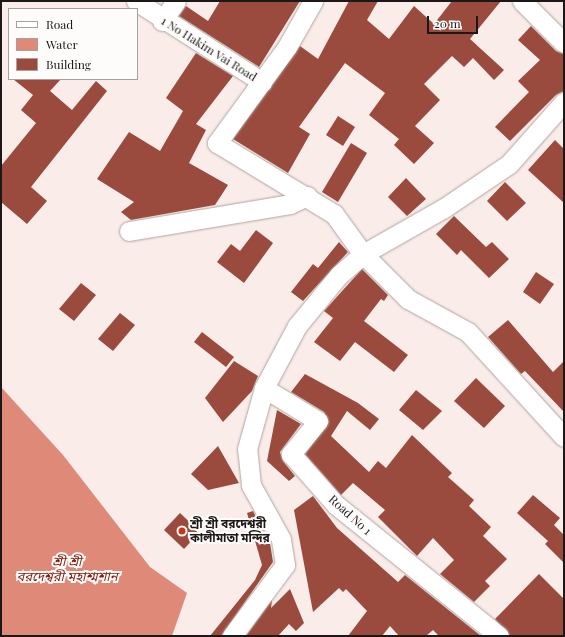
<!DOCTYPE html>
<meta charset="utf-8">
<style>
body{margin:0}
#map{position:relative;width:565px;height:637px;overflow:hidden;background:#f9ece9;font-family:"Playfair Display","Noto Sans Bengali",serif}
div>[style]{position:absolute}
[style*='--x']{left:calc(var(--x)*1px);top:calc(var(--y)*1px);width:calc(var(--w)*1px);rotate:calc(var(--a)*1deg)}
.water>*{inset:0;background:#df8a79}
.building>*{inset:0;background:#9a4b3d}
.roads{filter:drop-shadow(0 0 1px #b0a4a1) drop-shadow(0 0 1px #b0a4a1)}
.minor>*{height:19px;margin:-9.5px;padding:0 9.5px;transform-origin:9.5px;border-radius:9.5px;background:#fff}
.dots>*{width:11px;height:11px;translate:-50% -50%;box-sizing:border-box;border:2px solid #fefcfb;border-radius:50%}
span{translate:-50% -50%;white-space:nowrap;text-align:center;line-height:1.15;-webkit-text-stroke:4px #fefcfb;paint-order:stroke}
.street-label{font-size:12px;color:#1d1817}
.poi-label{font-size:12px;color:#1d1817;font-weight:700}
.left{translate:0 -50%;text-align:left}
.water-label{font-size:13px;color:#811c0b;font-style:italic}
.frame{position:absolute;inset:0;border:2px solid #1d1817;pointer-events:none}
.legend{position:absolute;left:8px;top:8px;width:130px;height:72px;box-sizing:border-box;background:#fefcfb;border:1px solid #a4a1a0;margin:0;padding:5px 7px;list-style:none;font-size:12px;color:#1d1817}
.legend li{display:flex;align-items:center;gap:8px;height:20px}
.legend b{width:20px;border:1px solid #a4a1a0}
.scale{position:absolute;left:427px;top:16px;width:51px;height:18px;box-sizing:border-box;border:2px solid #1d1817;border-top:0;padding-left:5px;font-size:12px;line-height:14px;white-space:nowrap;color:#1d1817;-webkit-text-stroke:3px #fefcfb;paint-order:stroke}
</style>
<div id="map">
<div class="water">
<div style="clip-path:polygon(1px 387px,63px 455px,150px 567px,187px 593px,172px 636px,1px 636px)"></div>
</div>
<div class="building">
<div style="clip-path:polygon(220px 1px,300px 1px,259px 67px,179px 16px,186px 6px,208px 21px)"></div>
<div style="clip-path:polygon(349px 1px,378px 1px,367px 20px,389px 39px,414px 6px,434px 24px,452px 1px,501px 1px,470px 39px,504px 70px,494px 80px,473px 58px,464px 67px,452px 56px,424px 84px,440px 100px,415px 126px,434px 143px,414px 164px,394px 145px,399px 139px,369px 115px,385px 93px,345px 63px,299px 127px,310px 134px,288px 173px,233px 139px,300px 46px,318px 59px)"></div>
<div style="clip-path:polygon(531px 26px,556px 51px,564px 54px,564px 91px,556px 95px,510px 141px,495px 127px,529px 92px,518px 81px,540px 60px,518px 40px)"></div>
<div style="clip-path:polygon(196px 53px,233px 76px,196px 124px,206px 130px,189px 163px,228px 185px,215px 205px,131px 220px,121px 212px,134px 202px,97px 179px,129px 132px,160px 151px,183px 111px,166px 98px)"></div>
<div style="clip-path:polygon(13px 79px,61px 79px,50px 91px,72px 110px,96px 81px,107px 91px,31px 187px,47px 201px,27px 224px,1px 202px,1px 166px,36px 123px,21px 110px,33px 95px)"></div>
<div style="clip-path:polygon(338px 116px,355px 127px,343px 146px,326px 135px)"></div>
<div style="clip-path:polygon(555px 140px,564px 149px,564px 203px,528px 170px)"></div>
<div style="clip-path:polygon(351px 143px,367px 153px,338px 202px,322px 192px)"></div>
<div style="clip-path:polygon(406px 178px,426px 199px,407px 216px,388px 197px)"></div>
<div style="clip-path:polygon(505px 182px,526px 203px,507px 221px,487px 201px)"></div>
<div style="clip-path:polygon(454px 216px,486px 247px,492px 242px,509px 259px,489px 278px,461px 250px,457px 255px,436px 234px)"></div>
<div style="clip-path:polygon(256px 230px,273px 243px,244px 283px,217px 262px,231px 244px,240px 251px)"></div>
<div style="clip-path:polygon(339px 242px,348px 252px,303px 301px,291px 292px,313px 264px,318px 268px)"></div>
<div style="clip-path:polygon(362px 269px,388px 295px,384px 301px,381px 299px,364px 321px,408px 355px,394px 372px,355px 342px,340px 361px,314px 342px,333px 318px,324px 311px)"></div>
<div style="clip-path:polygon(536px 272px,554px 284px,540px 304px,523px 292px)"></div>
<div style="clip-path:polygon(81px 283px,96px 295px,74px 321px,59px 309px)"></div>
<div style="clip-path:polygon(120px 313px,135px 325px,113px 351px,98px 339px)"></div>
<div style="clip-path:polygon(508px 320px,553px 372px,564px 361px,564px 412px,525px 371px,521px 374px,488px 337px)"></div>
<div style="clip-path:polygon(202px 332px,234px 357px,226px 367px,194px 342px)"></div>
<div style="clip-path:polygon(234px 361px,258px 376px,252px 391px,223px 422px,205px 398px)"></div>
<div style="clip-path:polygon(305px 374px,358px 403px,379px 419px,370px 430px,347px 411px,331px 436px,369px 472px,378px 461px,386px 468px,412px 435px,452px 473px,448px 477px,474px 500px,469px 506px,491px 527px,483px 536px,507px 559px,485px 581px,490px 586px,474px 602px,440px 574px,454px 560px,433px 538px,417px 556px,378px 517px,385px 510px,353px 483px,341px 495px,305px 454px,329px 422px,324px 412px,291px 392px)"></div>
<div style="clip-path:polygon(476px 378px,505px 406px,484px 428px,454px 401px)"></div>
<div style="clip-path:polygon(416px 390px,442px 411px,423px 430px,399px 410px)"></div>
<div style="clip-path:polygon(277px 410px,301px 424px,280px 452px,283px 461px,295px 476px,289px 481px,267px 461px)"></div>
<div style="clip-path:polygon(218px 446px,239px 483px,208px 490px,191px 474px)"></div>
<div style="clip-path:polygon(533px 495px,560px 518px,554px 525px,564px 535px,564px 563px,545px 544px,548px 541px,517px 513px)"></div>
<div style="clip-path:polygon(313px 496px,337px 528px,398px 582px,405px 575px,481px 636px,439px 636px,433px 630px,426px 636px,399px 636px,390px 626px,382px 636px,348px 636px,367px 611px,346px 589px,343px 592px,339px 588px,313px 612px,294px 510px)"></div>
<div style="clip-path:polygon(253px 511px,270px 543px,273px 562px,221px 636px,210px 636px,255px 580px,262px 565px,247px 513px)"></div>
<div style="clip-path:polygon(180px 513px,200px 532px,184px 549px,164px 530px)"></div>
<div style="clip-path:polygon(539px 574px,564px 599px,564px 636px,510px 636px,495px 619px)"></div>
<div style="clip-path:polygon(290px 589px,304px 623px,296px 631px,289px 624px,278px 636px,246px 636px,272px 600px,271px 608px)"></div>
</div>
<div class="roads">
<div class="minor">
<div style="--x:136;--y:1;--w:150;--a:32.7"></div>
<div style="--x:313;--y:1;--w:53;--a:119.5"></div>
<div style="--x:287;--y:47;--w:119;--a:126.1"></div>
<div style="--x:217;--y:143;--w:137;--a:31.3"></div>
<div style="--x:334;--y:214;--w:49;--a:54.1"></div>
<div style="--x:363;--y:254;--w:64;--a:45"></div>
<div style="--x:408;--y:299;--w:68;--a:28.8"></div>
<div style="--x:468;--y:332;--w:142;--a:47.6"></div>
<div style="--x:522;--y:1;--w:59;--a:45"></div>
<div style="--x:162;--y:21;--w:24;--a:-55"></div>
<div style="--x:129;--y:231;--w:163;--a:-9.5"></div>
<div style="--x:290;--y:204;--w:19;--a:-25"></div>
<div style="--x:264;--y:388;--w:63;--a:31.4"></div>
<div style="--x:318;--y:421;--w:43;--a:129.3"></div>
<div style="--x:291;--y:454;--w:68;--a:48.6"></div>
<div style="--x:336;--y:505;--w:209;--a:38.8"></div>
<div style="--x:232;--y:636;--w:89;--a:-53.3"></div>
<div style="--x:285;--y:565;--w:26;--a:-99"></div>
<div style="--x:281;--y:539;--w:62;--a:-119.1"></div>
<div style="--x:251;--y:485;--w:36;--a:-96"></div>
<div style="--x:247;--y:449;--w:63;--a:-74.4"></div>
<div style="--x:264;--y:388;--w:70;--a:-62"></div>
<div style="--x:297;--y:326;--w:66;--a:-50.5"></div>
<div style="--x:339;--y:275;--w:32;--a:-41"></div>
<div style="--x:363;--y:254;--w:93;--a:-29.6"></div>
<div style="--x:444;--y:208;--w:78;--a:-34.1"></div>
<div style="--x:509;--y:164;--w:83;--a:-48.4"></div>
</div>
</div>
<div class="dots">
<div style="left:182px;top:531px;background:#c43822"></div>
</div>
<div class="street-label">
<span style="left:209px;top:49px;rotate:32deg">1 No Hakim Vai Road</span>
<span style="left:350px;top:515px;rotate:42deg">Road No 1</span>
</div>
<div class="poi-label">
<span class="left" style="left:190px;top:531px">শ্রী শ্রী বরদেশ্বরী<br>কালীমাতা মন্দির</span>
</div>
<div class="water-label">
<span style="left:67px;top:569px">শ্রী শ্রী<br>বরদেশ্বরী মহাশ্মশান</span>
</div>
<div class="frame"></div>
<ul class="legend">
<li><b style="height:5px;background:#fff"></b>Road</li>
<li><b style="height:11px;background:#df8a79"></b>Water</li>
<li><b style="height:11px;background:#9a4b3d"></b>Building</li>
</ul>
<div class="scale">20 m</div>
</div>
